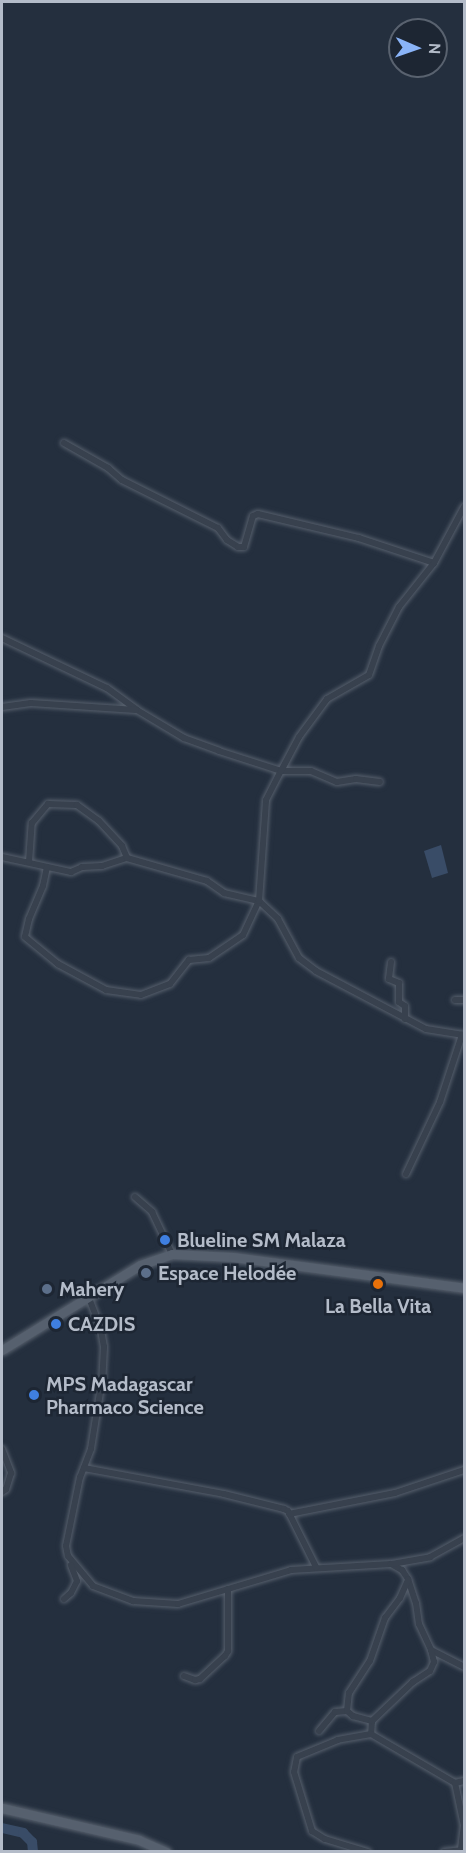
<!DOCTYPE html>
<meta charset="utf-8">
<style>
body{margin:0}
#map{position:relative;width:466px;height:1853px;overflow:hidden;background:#242f3e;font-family:Cabin,sans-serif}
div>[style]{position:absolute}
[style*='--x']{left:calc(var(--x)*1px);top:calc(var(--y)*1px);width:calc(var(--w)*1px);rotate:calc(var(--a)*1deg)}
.water>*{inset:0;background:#394c67}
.river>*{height:10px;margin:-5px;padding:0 5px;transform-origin:5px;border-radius:5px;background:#394c67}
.roads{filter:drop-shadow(0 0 2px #565f6c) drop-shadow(0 0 2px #565f6c)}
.street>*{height:6px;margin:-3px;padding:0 3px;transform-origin:3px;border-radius:3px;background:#38414e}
.primary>*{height:9px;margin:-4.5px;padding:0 4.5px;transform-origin:4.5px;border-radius:4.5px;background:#56606e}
.dots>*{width:16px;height:16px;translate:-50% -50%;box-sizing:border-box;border:3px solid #1d2633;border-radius:50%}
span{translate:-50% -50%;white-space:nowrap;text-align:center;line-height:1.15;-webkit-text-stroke:5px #1d2633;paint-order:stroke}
.poi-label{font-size:20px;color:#b4bcc9;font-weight:700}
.left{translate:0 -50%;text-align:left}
.frame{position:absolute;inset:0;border:3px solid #b4bcc9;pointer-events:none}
.north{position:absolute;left:388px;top:18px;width:60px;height:60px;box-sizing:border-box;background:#1d2633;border:2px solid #59626f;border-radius:50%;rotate:92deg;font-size:16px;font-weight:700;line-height:24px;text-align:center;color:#b4bcc9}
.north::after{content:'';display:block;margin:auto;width:21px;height:27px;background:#8ab4f8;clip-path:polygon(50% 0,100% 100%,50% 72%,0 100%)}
</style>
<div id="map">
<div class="water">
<div style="clip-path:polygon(441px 845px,448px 873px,432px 878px,424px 851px)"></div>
</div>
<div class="river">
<div style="--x:2;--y:1828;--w:22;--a:13"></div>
<div style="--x:23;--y:1833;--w:13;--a:45"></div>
<div style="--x:32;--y:1842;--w:10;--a:84"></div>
</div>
<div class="roads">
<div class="street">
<div style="--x:64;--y:443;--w:51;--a:29.6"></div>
<div style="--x:108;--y:468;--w:18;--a:41"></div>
<div style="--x:122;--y:480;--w:107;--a:26.6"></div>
<div style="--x:218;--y:528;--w:15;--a:53"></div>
<div style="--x:227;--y:540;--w:13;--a:32"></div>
<div style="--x:238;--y:547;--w:6;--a:0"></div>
<div style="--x:244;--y:547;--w:32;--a:-74"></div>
<div style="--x:253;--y:516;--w:5;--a:-22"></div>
<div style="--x:258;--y:514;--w:104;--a:13.4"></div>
<div style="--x:359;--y:538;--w:79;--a:18.4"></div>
<div style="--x:2;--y:638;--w:116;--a:25.5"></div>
<div style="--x:107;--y:688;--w:37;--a:36"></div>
<div style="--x:137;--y:710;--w:55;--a:30.8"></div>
<div style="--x:184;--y:738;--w:37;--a:20"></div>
<div style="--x:219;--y:751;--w:65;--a:17.9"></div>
<div style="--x:281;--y:771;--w:30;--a:0"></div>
<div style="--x:311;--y:771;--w:28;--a:23"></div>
<div style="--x:337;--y:782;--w:19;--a:-9"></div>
<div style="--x:356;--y:779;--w:24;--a:7"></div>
<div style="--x:2;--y:707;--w:29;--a:-8"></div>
<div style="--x:31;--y:703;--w:105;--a:3.8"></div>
<div style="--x:2;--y:857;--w:71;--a:12.3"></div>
<div style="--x:71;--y:872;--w:12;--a:-24"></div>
<div style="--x:82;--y:867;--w:20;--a:-3"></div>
<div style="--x:102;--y:866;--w:26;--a:-18"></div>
<div style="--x:127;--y:858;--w:83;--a:16"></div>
<div style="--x:207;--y:881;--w:21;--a:35"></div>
<div style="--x:224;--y:893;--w:36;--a:13"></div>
<div style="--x:259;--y:901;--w:26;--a:43"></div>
<div style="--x:278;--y:919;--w:44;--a:61.7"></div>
<div style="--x:299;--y:958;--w:21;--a:37"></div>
<div style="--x:316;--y:971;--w:124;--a:27.8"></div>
<div style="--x:426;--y:1029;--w:38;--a:9"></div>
<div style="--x:29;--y:862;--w:39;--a:-86"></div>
<div style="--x:32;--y:823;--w:25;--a:-50"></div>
<div style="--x:48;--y:804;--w:29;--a:2"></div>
<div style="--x:77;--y:805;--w:27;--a:36"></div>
<div style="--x:99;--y:821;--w:34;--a:47"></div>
<div style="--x:122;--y:846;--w:13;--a:67"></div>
<div style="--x:47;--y:867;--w:19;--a:102"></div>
<div style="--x:43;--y:886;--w:36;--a:113"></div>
<div style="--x:29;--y:919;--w:18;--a:103"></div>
<div style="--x:25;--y:937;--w:43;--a:39.3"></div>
<div style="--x:58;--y:964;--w:55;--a:28.4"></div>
<div style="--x:106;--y:990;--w:35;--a:8"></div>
<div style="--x:141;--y:995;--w:31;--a:-21"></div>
<div style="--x:170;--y:984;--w:31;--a:-52"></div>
<div style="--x:189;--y:960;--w:20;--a:-6"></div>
<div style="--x:209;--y:958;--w:41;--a:-34.1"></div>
<div style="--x:243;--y:935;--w:38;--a:-65"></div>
<div style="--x:259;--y:901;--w:101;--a:-86"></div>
<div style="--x:266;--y:800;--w:33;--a:-63"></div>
<div style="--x:281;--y:771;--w:38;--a:-62"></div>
<div style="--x:299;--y:737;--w:47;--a:-53.6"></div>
<div style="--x:327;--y:699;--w:48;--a:-29.7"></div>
<div style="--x:369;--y:675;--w:31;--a:-71"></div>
<div style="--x:379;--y:646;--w:44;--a:-62.9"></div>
<div style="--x:399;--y:607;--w:56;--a:-51.5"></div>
<div style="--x:434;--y:563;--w:64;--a:-61.8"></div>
<div style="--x:391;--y:962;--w:17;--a:97"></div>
<div style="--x:389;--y:979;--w:11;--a:22"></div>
<div style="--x:399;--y:983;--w:19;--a:90"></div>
<div style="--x:399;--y:1002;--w:7;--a:34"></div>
<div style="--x:405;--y:1006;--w:13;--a:90"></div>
<div style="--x:455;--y:1000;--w:9;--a:0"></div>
<div style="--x:406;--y:1174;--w:80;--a:-64.7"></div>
<div style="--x:440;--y:1102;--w:71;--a:-71.8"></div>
<div style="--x:135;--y:1197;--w:23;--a:41"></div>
<div style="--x:152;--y:1212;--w:47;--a:64.5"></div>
<div style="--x:89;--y:1298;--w:34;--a:69"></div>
<div style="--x:101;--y:1330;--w:17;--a:80"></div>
<div style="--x:104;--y:1347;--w:33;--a:93"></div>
<div style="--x:102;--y:1380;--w:70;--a:99.1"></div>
<div style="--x:91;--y:1449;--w:30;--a:111"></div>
<div style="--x:80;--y:1477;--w:70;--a:101.5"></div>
<div style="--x:66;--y:1546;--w:10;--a:79"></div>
<div style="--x:68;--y:1556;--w:39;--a:50"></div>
<div style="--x:93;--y:1586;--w:43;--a:20.6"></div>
<div style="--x:133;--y:1601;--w:45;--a:3.8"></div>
<div style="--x:178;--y:1604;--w:118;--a:-16.7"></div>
<div style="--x:291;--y:1570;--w:100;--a:-3.4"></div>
<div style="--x:391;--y:1564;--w:13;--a:29"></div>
<div style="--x:402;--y:1570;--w:11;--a:56"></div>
<div style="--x:408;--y:1579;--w:25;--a:72"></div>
<div style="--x:416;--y:1603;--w:21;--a:82"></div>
<div style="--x:419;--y:1624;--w:29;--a:65"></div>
<div style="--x:431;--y:1650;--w:37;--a:27"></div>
<div style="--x:2;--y:1449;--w:26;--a:69"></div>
<div style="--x:11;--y:1473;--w:17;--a:107"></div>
<div style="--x:6;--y:1489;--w:5;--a:143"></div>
<div style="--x:84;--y:1468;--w:142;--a:10.5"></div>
<div style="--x:224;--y:1494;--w:62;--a:14"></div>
<div style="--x:284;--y:1509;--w:4;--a:27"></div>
<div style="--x:288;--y:1511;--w:63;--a:63.4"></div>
<div style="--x:289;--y:1514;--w:108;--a:-11.2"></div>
<div style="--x:395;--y:1493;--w:73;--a:-18.4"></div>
<div style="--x:392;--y:1564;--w:39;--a:-10"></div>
<div style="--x:430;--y:1557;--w:39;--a:-29"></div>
<div style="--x:64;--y:1599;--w:9;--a:-41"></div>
<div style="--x:71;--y:1593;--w:13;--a:-63"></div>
<div style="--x:77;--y:1581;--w:17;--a:-111"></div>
<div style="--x:184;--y:1676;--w:12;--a:20"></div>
<div style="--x:195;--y:1680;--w:5;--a:-11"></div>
<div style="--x:200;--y:1679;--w:34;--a:-43"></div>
<div style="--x:225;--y:1656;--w:6;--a:-59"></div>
<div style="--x:228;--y:1651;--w:62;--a:-90"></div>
<div style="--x:347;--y:1711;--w:8;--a:40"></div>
<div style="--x:353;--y:1716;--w:20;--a:15"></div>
<div style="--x:372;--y:1721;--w:13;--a:94"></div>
<div style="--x:371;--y:1734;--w:34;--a:170"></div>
<div style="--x:338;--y:1740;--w:44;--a:157.5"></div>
<div style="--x:297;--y:1757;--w:15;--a:101"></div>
<div style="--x:294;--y:1772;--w:62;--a:73"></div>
<div style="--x:312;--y:1831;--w:15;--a:32"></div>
<div style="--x:325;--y:1839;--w:45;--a:16.8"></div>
<div style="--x:372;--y:1721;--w:57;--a:-43.6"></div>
<div style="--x:413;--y:1682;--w:20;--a:-33"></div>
<div style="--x:430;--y:1671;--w:10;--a:-66"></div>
<div style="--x:434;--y:1662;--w:12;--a:-104"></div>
<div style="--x:319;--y:1731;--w:25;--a:-50"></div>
<div style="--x:335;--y:1712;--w:12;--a:-5"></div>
<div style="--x:347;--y:1711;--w:18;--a:-84"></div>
<div style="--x:349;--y:1693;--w:38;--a:-57"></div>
<div style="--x:370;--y:1661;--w:46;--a:-70.8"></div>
<div style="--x:385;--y:1618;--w:25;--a:-53"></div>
<div style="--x:400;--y:1598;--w:20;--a:-66"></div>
<div style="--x:371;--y:1734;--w:97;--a:30.3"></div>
<div style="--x:461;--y:1849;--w:23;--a:-83"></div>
<div style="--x:464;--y:1826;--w:44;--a:-101.8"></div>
<div style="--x:455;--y:1783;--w:9;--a:-13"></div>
<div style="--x:444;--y:1852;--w:20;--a:-6"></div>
</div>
<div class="primary">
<div style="--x:2;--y:1350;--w:162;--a:-31.6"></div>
<div style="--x:140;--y:1265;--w:34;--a:-19"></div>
<div style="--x:172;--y:1254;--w:61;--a:2.8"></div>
<div style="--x:233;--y:1257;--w:233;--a:7.6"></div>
<div style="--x:2;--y:1808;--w:141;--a:13.1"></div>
<div style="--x:139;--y:1840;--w:30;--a:24"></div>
</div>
</div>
<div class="dots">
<div style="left:165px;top:1240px;background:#3f7fe0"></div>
<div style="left:146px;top:1273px;background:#5c6f8a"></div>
<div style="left:378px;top:1284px;background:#e8710a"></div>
<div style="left:47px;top:1289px;background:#5c6f8a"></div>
<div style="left:56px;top:1324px;background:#3f7fe0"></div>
<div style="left:34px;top:1395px;background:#3f7fe0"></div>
</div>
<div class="poi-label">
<span class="left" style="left:177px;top:1240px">Blueline SM Malaza</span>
<span class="left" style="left:158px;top:1273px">Espace Helodée</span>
<span class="left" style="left:59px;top:1289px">Mahery</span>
<span style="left:378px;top:1306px">La Bella Vita</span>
<span class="left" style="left:68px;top:1324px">CAZDIS</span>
<span class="left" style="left:46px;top:1396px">MPS Madagascar<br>Pharmaco Science</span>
</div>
<div class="frame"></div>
<div class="north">N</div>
</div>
